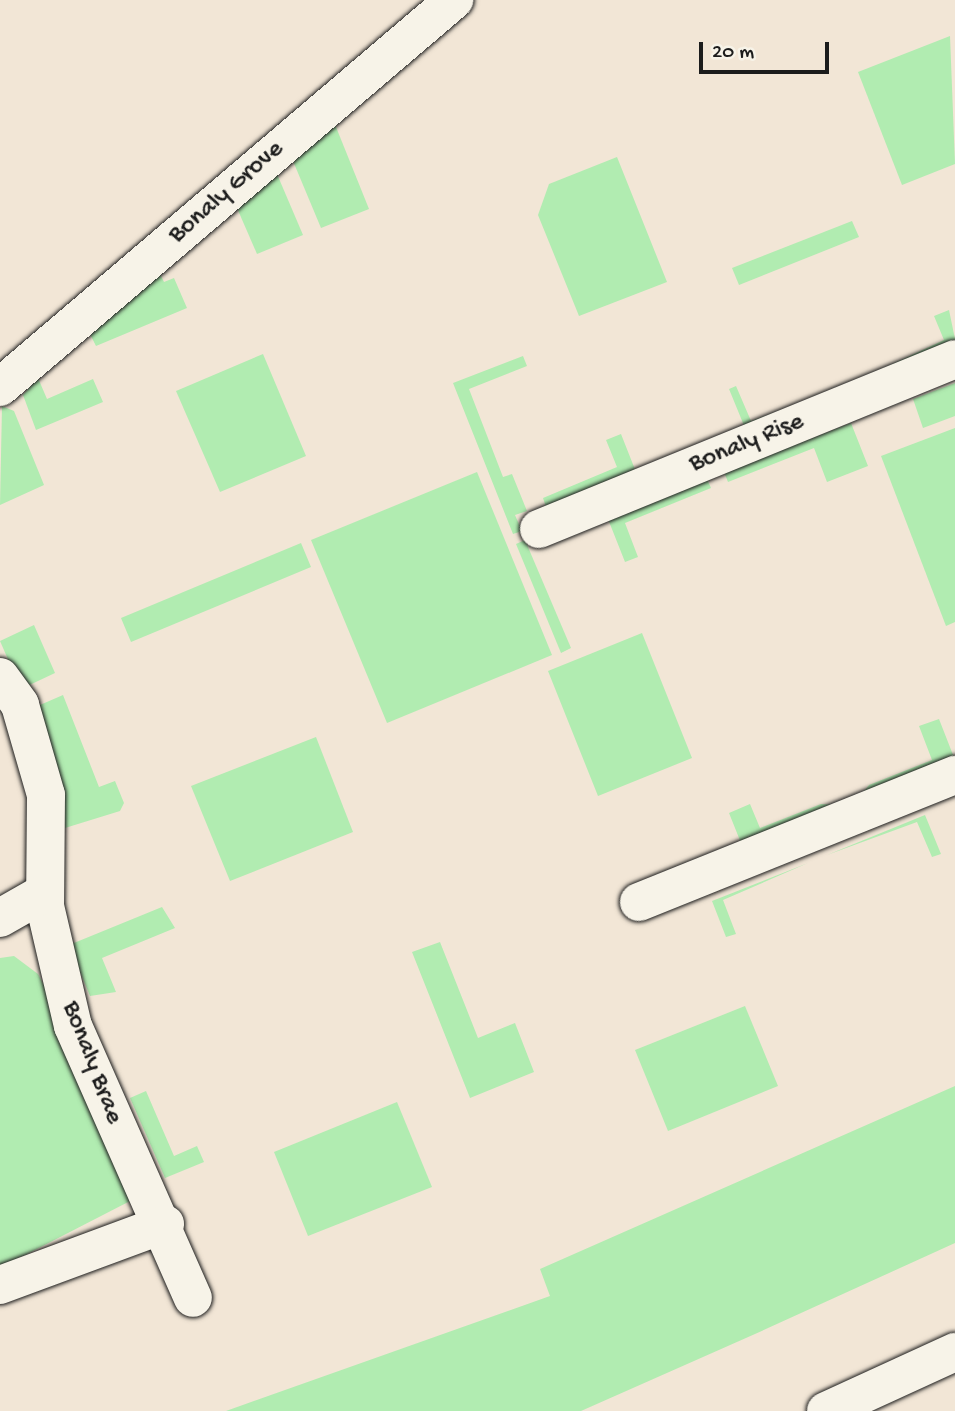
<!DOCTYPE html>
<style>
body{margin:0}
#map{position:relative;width:955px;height:1411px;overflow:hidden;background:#f2e6d6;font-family:"Gochi Hand",sans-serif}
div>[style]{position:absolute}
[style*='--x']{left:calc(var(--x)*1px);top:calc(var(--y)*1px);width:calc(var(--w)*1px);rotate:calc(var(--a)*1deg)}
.green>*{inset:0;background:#b1ecb1}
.roads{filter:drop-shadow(0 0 2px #1c1c1c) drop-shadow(0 0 2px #1c1c1c)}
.minor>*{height:38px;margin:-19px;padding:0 19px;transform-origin:19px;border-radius:19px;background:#f7f3e8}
.highway>*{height:38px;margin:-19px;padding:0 19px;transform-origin:19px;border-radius:19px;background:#f7f3e8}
span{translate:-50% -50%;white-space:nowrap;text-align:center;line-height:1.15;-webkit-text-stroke:5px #f7f3e8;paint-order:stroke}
.street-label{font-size:26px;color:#1c1c1c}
.scale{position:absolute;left:699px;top:42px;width:130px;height:32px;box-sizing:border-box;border:4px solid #1c1c1c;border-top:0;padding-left:9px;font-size:21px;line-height:24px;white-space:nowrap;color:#1c1c1c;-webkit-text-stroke:5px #f7f3e8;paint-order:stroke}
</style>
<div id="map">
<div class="green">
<div style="clip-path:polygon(950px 36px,955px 164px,902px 185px,858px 72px)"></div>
<div style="clip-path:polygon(334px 122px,369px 209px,321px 228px,293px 161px)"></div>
<div style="clip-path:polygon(617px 157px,667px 282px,579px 316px,538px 215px,549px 184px)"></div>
<div style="clip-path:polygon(277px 174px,303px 235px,257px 254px,237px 208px)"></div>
<div style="clip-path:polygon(852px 221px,859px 237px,739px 285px,732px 268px)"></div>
<div style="clip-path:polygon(160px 274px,164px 282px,174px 278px,187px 308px,96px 346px,90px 334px)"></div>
<div style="clip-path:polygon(949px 310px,955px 339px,858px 380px,944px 340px,934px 316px)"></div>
<div style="clip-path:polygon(263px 354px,306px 456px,220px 492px,176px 391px)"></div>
<div style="clip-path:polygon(523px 356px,527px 366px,469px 389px,503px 477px,512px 474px,527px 511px,515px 515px,522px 531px,513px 534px,453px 383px)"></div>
<div style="clip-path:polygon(38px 378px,47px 399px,93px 379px,103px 402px,36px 430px,23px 395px)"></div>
<div style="clip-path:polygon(955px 383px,955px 416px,923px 428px,913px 399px)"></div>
<div style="clip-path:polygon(736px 386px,751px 421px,838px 389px,745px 428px,729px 389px)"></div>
<div style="clip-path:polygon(2px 406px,14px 411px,44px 485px,0 505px)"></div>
<div style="clip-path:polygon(851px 423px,868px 466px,827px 482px,814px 448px,728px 482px,724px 472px)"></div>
<div style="clip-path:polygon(955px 428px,955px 622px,946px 626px,881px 456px)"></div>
<div style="clip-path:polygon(621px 434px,636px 472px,547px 510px,543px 498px,617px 467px,606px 440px)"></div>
<div style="clip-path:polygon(477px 472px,552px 655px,387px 723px,311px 540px)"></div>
<div style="clip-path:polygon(707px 479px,711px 488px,625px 523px,638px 557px,625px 562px,608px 519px)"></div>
<div style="clip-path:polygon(525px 540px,571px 648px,561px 653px,516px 544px)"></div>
<div style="clip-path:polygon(301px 543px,311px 567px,131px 642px,121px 618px)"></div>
<div style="clip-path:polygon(34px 625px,55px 673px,21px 689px,0 641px)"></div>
<div style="clip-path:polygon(642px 633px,692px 758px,598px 796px,548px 671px)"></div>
<div style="clip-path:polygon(63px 695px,99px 787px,115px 781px,124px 803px,120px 811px,65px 828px,33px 708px)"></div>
<div style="clip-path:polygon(939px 719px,955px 760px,859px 797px,869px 785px,932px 760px,919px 726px)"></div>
<div style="clip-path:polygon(316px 737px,353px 832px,230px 881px,191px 786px)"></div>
<div style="clip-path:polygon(750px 804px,760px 828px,821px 804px,838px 805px,741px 843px,729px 813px)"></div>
<div style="clip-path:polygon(925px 815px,941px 854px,932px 857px,917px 822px,827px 855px)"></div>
<div style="clip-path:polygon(808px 863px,723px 900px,736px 934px,726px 937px,712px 901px)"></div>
<div style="clip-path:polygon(162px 907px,175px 928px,102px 958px,116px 992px,90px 996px,69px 945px)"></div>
<div style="clip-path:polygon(440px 942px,478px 1038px,515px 1023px,534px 1072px,470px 1098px,412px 952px)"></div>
<div style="clip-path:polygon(14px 956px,38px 974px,54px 1004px,134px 1199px,0 1268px,0 958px)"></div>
<div style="clip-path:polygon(745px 1006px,778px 1086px,668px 1131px,635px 1050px)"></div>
<div style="clip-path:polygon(955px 1086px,955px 1243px,755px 1334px,581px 1411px,226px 1411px,550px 1296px,540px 1269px)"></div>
<div style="clip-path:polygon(146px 1091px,174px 1156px,197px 1146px,204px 1162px,165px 1178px,130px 1098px)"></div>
<div style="clip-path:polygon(397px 1102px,432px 1187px,308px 1236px,274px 1152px)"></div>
</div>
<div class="roads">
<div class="minor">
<div style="--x:0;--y:387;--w:597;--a:-40.45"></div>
<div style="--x:539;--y:529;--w:449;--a:-22.2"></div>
<div style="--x:0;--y:677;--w:34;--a:54"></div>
<div style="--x:20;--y:705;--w:94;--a:73.9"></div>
<div style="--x:46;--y:795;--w:111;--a:90.5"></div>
<div style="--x:45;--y:906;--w:123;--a:76.9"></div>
<div style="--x:73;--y:1026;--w:297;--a:66.2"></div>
<div style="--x:639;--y:902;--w:341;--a:-21.9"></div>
<div style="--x:0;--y:918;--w:51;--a:-29.6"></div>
<div style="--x:0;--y:1285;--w:176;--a:-20.3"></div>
</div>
<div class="highway">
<div style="--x:826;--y:1411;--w:142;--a:-24.6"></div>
</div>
</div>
<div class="street-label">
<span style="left:227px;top:193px;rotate:-41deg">Bonaly Grove</span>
<span style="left:747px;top:444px;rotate:-22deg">Bonaly Rise</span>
<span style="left:91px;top:1063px;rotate:69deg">Bonaly Brae</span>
</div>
<div class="scale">20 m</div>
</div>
